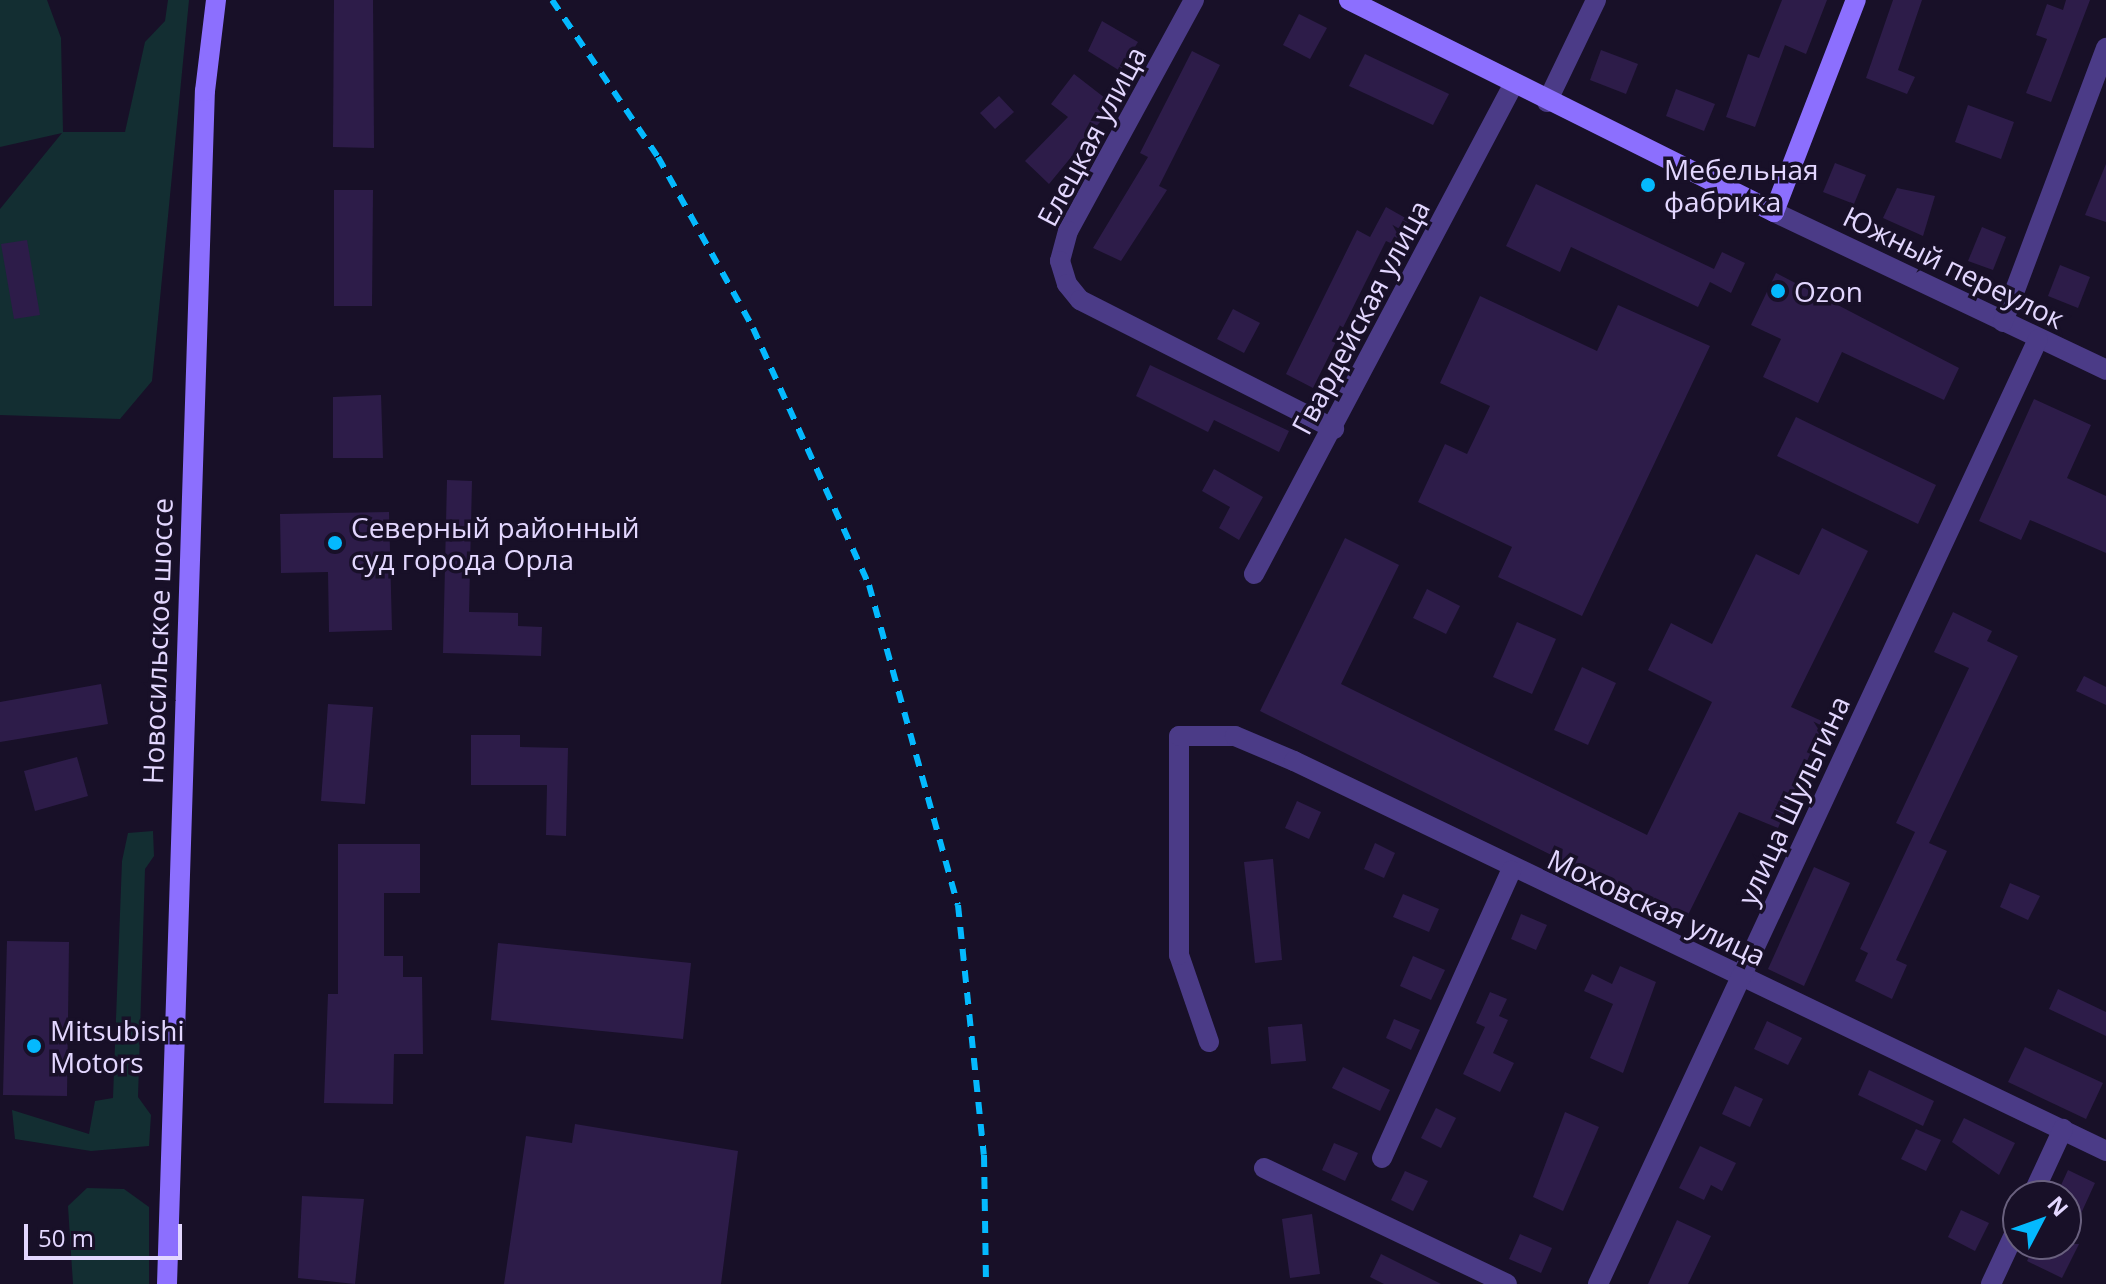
<!DOCTYPE html>
<meta charset="utf-8">
<style>
body{margin:0}
#map{position:relative;width:2106px;height:1284px;overflow:hidden;background:#181028;font-family:"Open Sans",sans-serif}
div>[style]{position:absolute}
[style*='--x']{left:calc(var(--x)*1px);top:calc(var(--y)*1px);width:calc(var(--w)*1px);rotate:calc(var(--a)*1deg)}
.green>*{inset:0;background:#132e32}
.building>*{inset:0;background:#2d1c49}
.street>*{height:20px;margin:-10px;padding:0 10px;transform-origin:10px;border-radius:10px;background:#4b3b87}
.secondary>*{height:20px;margin:-10px;padding:0 10px;transform-origin:10px;border-radius:10px;background:#8c6ffe}
.rail>*{height:6px;margin-top:-3px;transform-origin:0;background:repeating-linear-gradient(90deg,#04b9fe 0 12px,transparent 0 22px)}
.dots>*{width:22px;height:22px;translate:-50% -50%;box-sizing:border-box;border:4px solid #181028;border-radius:50%}
span{translate:-50% -50%;white-space:nowrap;text-align:center;line-height:1.15;-webkit-text-stroke:7px #181028;paint-order:stroke}
.street-label{font-size:28px;color:#e3d7ff}
.poi-label{font-size:28px;color:#e3d7ff}
.left{translate:0 -50%;text-align:left}
.north{position:absolute;left:2002px;top:1180px;width:80px;height:80px;box-sizing:border-box;background:#181028;border:2px solid #69607e;border-radius:50%;rotate:49deg;font-size:22px;font-weight:700;line-height:32px;text-align:center;color:#e3d7ff}
.north::after{content:'';display:block;margin:auto;width:28px;height:36px;background:#04b9fe;clip-path:polygon(50% 0,100% 100%,50% 72%,0 100%)}
.scale{position:absolute;left:24px;top:1224px;width:158px;height:36px;box-sizing:border-box;border:4px solid #e3d7ff;border-top:0;padding-left:10px;font-size:24px;line-height:28px;white-space:nowrap;color:#e3d7ff;-webkit-text-stroke:6px #181028;paint-order:stroke}
</style>
<div id="map">
<div class="green">
<div style="clip-path:polygon(0 0,47px 0,61px 38px,63px 132px,125px 132px,145px 42px,165px 21px,168px 0,189px 0,152px 381px,120px 419px,0 415px,0 209px,62px 133px,0 147px)"></div>
<div style="clip-path:polygon(153px 831px,154px 856px,145px 869px,138px 1097px,151px 1115px,149px 1146px,91px 1151px,15px 1139px,12px 1110px,89px 1134px,95px 1101px,113px 1098px,122px 861px,128px 833px)"></div>
<div style="clip-path:polygon(87px 1188px,124px 1189px,149px 1207px,149px 1284px,73px 1284px,68px 1206px)"></div>
</div>
<div class="building">
<div style="clip-path:polygon(334px 0,373px 0,374px 148px,333px 147px)"></div>
<div style="clip-path:polygon(1782px 0,1827px 0,1806px 54px,1785px 45px,1755px 127px,1726px 117px,1748px 54px,1759px 58px)"></div>
<div style="clip-path:polygon(1893px 0,1922px 0,1898px 70px,1915px 77px,1907px 94px,1866px 78px)"></div>
<div style="clip-path:polygon(2066px 0,2090px 0,2051px 102px,2026px 93px,2047px 39px,2036px 35px,2047px 4px,2063px 10px)"></div>
<div style="clip-path:polygon(1299px 14px,1327px 28px,1310px 59px,1283px 45px)"></div>
<div style="clip-path:polygon(1102px 21px,1138px 42px,1120px 71px,1088px 51px)"></div>
<div style="clip-path:polygon(1601px 50px,1638px 64px,1626px 94px,1590px 80px)"></div>
<div style="clip-path:polygon(1192px 51px,1220px 65px,1159px 186px,1167px 190px,1121px 261px,1093px 248px,1148px 157px,1140px 153px)"></div>
<div style="clip-path:polygon(1365px 54px,1449px 94px,1433px 125px,1349px 86px)"></div>
<div style="clip-path:polygon(1074px 74px,1114px 105px,1049px 184px,1025px 161px,1068px 117px,1051px 104px)"></div>
<div style="clip-path:polygon(1676px 89px,1715px 104px,1704px 131px,1666px 116px)"></div>
<div style="clip-path:polygon(999px 96px,1014px 112px,995px 129px,980px 113px)"></div>
<div style="clip-path:polygon(1968px 105px,2014px 122px,2001px 159px,1955px 142px)"></div>
<div style="clip-path:polygon(1835px 163px,1866px 175px,1854px 204px,1823px 192px)"></div>
<div style="clip-path:polygon(2106px 164px,2106px 222px,2085px 215px)"></div>
<div style="clip-path:polygon(1536px 184px,1714px 269px,1722px 252px,1745px 263px,1731px 293px,1710px 282px,1698px 307px,1571px 247px,1560px 272px,1506px 246px)"></div>
<div style="clip-path:polygon(1897px 188px,1935px 196px,1923px 236px,1883px 218px)"></div>
<div style="clip-path:polygon(334px 190px,373px 190px,372px 306px,334px 306px)"></div>
<div style="clip-path:polygon(1386px 207px,1409px 220px,1395px 245px,1386px 241px,1313px 388px,1286px 374px,1357px 230px,1370px 237px)"></div>
<div style="clip-path:polygon(1982px 227px,2006px 237px,1993px 270px,1968px 261px)"></div>
<div style="clip-path:polygon(27px 240px,40px 315px,14px 319px,1px 244px)"></div>
<div style="clip-path:polygon(2060px 265px,2090px 277px,2078px 308px,2048px 296px)"></div>
<div style="clip-path:polygon(1776px 273px,1959px 368px,1944px 400px,1842px 352px,1818px 403px,1763px 377px,1781px 339px,1751px 325px)"></div>
<div style="clip-path:polygon(1480px 296px,1597px 351px,1618px 305px,1710px 346px,1582px 616px,1498px 577px,1512px 547px,1418px 502px,1445px 444px,1467px 454px,1490px 406px,1440px 383px)"></div>
<div style="clip-path:polygon(1233px 309px,1260px 323px,1244px 353px,1217px 339px)"></div>
<div style="clip-path:polygon(1150px 365px,1289px 431px,1279px 452px,1214px 420px,1208px 432px,1136px 396px)"></div>
<div style="clip-path:polygon(381px 395px,383px 458px,333px 458px,333px 397px)"></div>
<div style="clip-path:polygon(2034px 399px,2091px 425px,2067px 478px,2106px 496px,2106px 553px,2030px 520px,2021px 540px,1979px 521px)"></div>
<div style="clip-path:polygon(1796px 417px,1936px 485px,1918px 524px,1777px 456px)"></div>
<div style="clip-path:polygon(1214px 469px,1263px 497px,1239px 540px,1219px 528px,1230px 507px,1202px 491px)"></div>
<div style="clip-path:polygon(447px 480px,472px 481px,469px 612px,518px 613px,518px 626px,542px 627px,541px 656px,443px 653px)"></div>
<div style="clip-path:polygon(389px 512px,392px 630px,329px 632px,328px 572px,281px 573px,280px 514px)"></div>
<div style="clip-path:polygon(1822px 528px,1868px 551px,1791px 707px,1824px 722px,1778px 828px,1739px 812px,1685px 921px,1260px 711px,1345px 538px,1399px 565px,1341px 684px,1647px 835px,1712px 702px,1648px 670px,1671px 623px,1712px 644px,1756px 554px,1799px 575px)"></div>
<div style="clip-path:polygon(1427px 589px,1460px 606px,1446px 634px,1413px 618px)"></div>
<div style="clip-path:polygon(1953px 612px,1992px 631px,1987px 641px,2018px 656px,1929px 843px,1947px 851px,1896px 960px,1907px 965px,1892px 999px,1855px 981px,1868px 953px,1860px 949px,1915px 832px,1896px 823px,1969px 668px,1934px 652px)"></div>
<div style="clip-path:polygon(1517px 622px,1556px 639px,1532px 694px,1493px 677px)"></div>
<div style="clip-path:polygon(1582px 667px,1616px 683px,1588px 745px,1554px 730px)"></div>
<div style="clip-path:polygon(2084px 676px,2106px 687px,2106px 705px,2076px 691px)"></div>
<div style="clip-path:polygon(101px 684px,108px 724px,0 742px,0 702px)"></div>
<div style="clip-path:polygon(328px 704px,373px 707px,365px 804px,321px 801px)"></div>
<div style="clip-path:polygon(471px 735px,520px 735px,520px 747px,568px 748px,566px 836px,546px 835px,547px 785px,471px 785px)"></div>
<div style="clip-path:polygon(77px 757px,88px 796px,35px 811px,24px 771px)"></div>
<div style="clip-path:polygon(1297px 801px,1321px 812px,1309px 839px,1285px 828px)"></div>
<div style="clip-path:polygon(1375px 843px,1395px 853px,1384px 878px,1364px 869px)"></div>
<div style="clip-path:polygon(338px 844px,420px 844px,420px 893px,384px 893px,384px 956px,403px 956px,403px 977px,422px 977px,423px 1054px,394px 1054px,393px 1104px,324px 1103px,328px 994px,338px 994px)"></div>
<div style="clip-path:polygon(1273px 859px,1282px 960px,1255px 963px,1244px 862px)"></div>
<div style="clip-path:polygon(1814px 867px,1850px 883px,1804px 986px,1768px 969px)"></div>
<div style="clip-path:polygon(2010px 883px,2040px 896px,2028px 920px,2000px 907px)"></div>
<div style="clip-path:polygon(1403px 894px,1439px 909px,1429px 932px,1393px 917px)"></div>
<div style="clip-path:polygon(1521px 914px,1547px 925px,1536px 950px,1511px 939px)"></div>
<div style="clip-path:polygon(7px 941px,69px 942px,67px 1096px,3px 1095px)"></div>
<div style="clip-path:polygon(498px 943px,691px 963px,683px 1039px,491px 1020px)"></div>
<div style="clip-path:polygon(1413px 956px,1445px 970px,1431px 1000px,1400px 986px)"></div>
<div style="clip-path:polygon(1620px 966px,1656px 982px,1623px 1073px,1590px 1058px,1613px 1004px,1584px 991px,1592px 974px,1612px 984px)"></div>
<div style="clip-path:polygon(2058px 989px,2106px 1012px,2106px 1036px,2049px 1009px)"></div>
<div style="clip-path:polygon(1490px 992px,1507px 999px,1499px 1016px,1508px 1020px,1493px 1053px,1514px 1063px,1500px 1092px,1463px 1074px,1485px 1027px,1476px 1023px)"></div>
<div style="clip-path:polygon(1394px 1019px,1420px 1030px,1411px 1050px,1386px 1038px)"></div>
<div style="clip-path:polygon(1767px 1021px,1802px 1038px,1788px 1065px,1754px 1049px)"></div>
<div style="clip-path:polygon(1302px 1024px,1306px 1061px,1271px 1064px,1268px 1027px)"></div>
<div style="clip-path:polygon(2025px 1047px,2103px 1083px,2086px 1119px,2008px 1082px)"></div>
<div style="clip-path:polygon(1343px 1067px,1390px 1090px,1380px 1111px,1332px 1088px)"></div>
<div style="clip-path:polygon(1869px 1070px,1934px 1101px,1923px 1126px,1858px 1095px)"></div>
<div style="clip-path:polygon(1735px 1086px,1763px 1099px,1750px 1127px,1722px 1114px)"></div>
<div style="clip-path:polygon(1436px 1108px,1456px 1118px,1441px 1148px,1421px 1138px)"></div>
<div style="clip-path:polygon(1565px 1112px,1599px 1127px,1563px 1211px,1533px 1197px)"></div>
<div style="clip-path:polygon(1964px 1118px,2015px 1143px,1999px 1175px,1952px 1142px)"></div>
<div style="clip-path:polygon(575px 1124px,738px 1151px,721px 1284px,504px 1284px,526px 1136px,572px 1143px)"></div>
<div style="clip-path:polygon(1916px 1129px,1941px 1140px,1926px 1171px,1901px 1159px)"></div>
<div style="clip-path:polygon(1334px 1143px,1358px 1153px,1345px 1181px,1322px 1170px)"></div>
<div style="clip-path:polygon(1700px 1146px,1736px 1163px,1722px 1191px,1711px 1185px,1704px 1200px,1679px 1188px)"></div>
<div style="clip-path:polygon(2068px 1170px,2095px 1183px,2067px 1244px,2079px 1244px,2062px 1278px,2027px 1261px,2035px 1244px,2066px 1244px,2066px 1196px,2056px 1196px)"></div>
<div style="clip-path:polygon(1405px 1171px,1428px 1181px,1413px 1211px,1391px 1200px)"></div>
<div style="clip-path:polygon(302px 1196px,364px 1199px,355px 1284px,298px 1278px)"></div>
<div style="clip-path:polygon(1961px 1210px,1989px 1223px,1975px 1251px,1948px 1237px)"></div>
<div style="clip-path:polygon(1312px 1214px,1320px 1274px,1290px 1278px,1282px 1219px)"></div>
<div style="clip-path:polygon(1677px 1220px,1711px 1236px,1688px 1284px,1648px 1284px)"></div>
<div style="clip-path:polygon(1520px 1234px,1552px 1248px,1541px 1273px,1509px 1259px)"></div>
<div style="clip-path:polygon(1381px 1254px,1441px 1284px,1384px 1284px,1370px 1277px)"></div>
</div>
<div class="street">
<div style="--x:1194;--y:0;--w:263;--a:118.6"></div>
<div style="--x:1068;--y:231;--w:31;--a:105"></div>
<div style="--x:1060;--y:261;--w:24;--a:73"></div>
<div style="--x:1067;--y:284;--w:21;--a:51"></div>
<div style="--x:1080;--y:300;--w:285;--a:26.9"></div>
<div style="--x:1547;--y:102;--w:113;--a:-64.3"></div>
<div style="--x:1774;--y:212;--w:368;--a:25.4"></div>
<div style="--x:2003;--y:322;--w:293;--a:-69.4"></div>
<div style="--x:1254;--y:574;--w:553;--a:-62.09"></div>
<div style="--x:1209;--y:1042;--w:92;--a:-109"></div>
<div style="--x:1179;--y:955;--w:219;--a:-90"></div>
<div style="--x:1179;--y:736;--w:56;--a:0"></div>
<div style="--x:1235;--y:736;--w:64;--a:23"></div>
<div style="--x:1294;--y:761;--w:901;--a:25.65"></div>
<div style="--x:1382;--y:1158;--w:315;--a:-65.8"></div>
<div style="--x:1264;--y:1168;--w:269;--a:25.5"></div>
<div style="--x:2032;--y:1196;--w:74;--a:-65.2"></div>
<div style="--x:1598;--y:1284;--w:1042;--a:-65.03"></div>
<div style="--x:1991;--y:1284;--w:64;--a:-65"></div>
</div>
<div class="secondary">
<div style="--x:1349;--y:0;--w:475;--a:26.5"></div>
<div style="--x:1774;--y:212;--w:227;--a:-68.9"></div>
<div style="--x:167;--y:1284;--w:1194;--a:-88.18"></div>
<div style="--x:205;--y:91;--w:92;--a:-83.1"></div>
</div>
<div class="rail">
<div style="--x:552;--y:0;--w:189;--a:56"></div>
<div style="--x:658;--y:157;--w:196;--a:60.9"></div>
<div style="--x:753;--y:328;--w:282;--a:65.7"></div>
<div style="--x:869;--y:585;--w:332;--a:74.5"></div>
<div style="--x:958;--y:905;--w:251;--a:84.1"></div>
<div style="--x:984;--y:1155;--w:129;--a:89.1"></div>
</div>
<div class="dots">
<div style="left:1648px;top:185px;background:#04b9fe"></div>
<div style="left:1778px;top:291px;background:#04b9fe"></div>
<div style="left:335px;top:543px;background:#04b9fe"></div>
<div style="left:34px;top:1046px;background:#04b9fe"></div>
</div>
<div class="street-label">
<span style="left:1091px;top:136px;rotate:-62deg">Елецкая улица</span>
<span style="left:1954px;top:267px;rotate:26deg">Южный переулок</span>
<span style="left:1360px;top:317px;rotate:-62deg">Гвардейская улица</span>
<span style="left:157px;top:641px;rotate:-88deg">Новосильское шоссе</span>
<span style="left:1793px;top:800px;rotate:-65deg">улица Шульгина</span>
<span style="left:1657px;top:907px;rotate:25deg">Моховская улица</span>
</div>
<div class="poi-label">
<span class="left" style="left:1664px;top:185px">Мебельная<br>фабрика</span>
<span class="left" style="left:1794px;top:291px">Ozon</span>
<span class="left" style="left:351px;top:543px">Северный районный<br>суд города Орла</span>
<span class="left" style="left:50px;top:1046px">Mitsubishi<br>Motors</span>
</div>
<div class="north">N</div>
<div class="scale">50 m</div>
</div>
